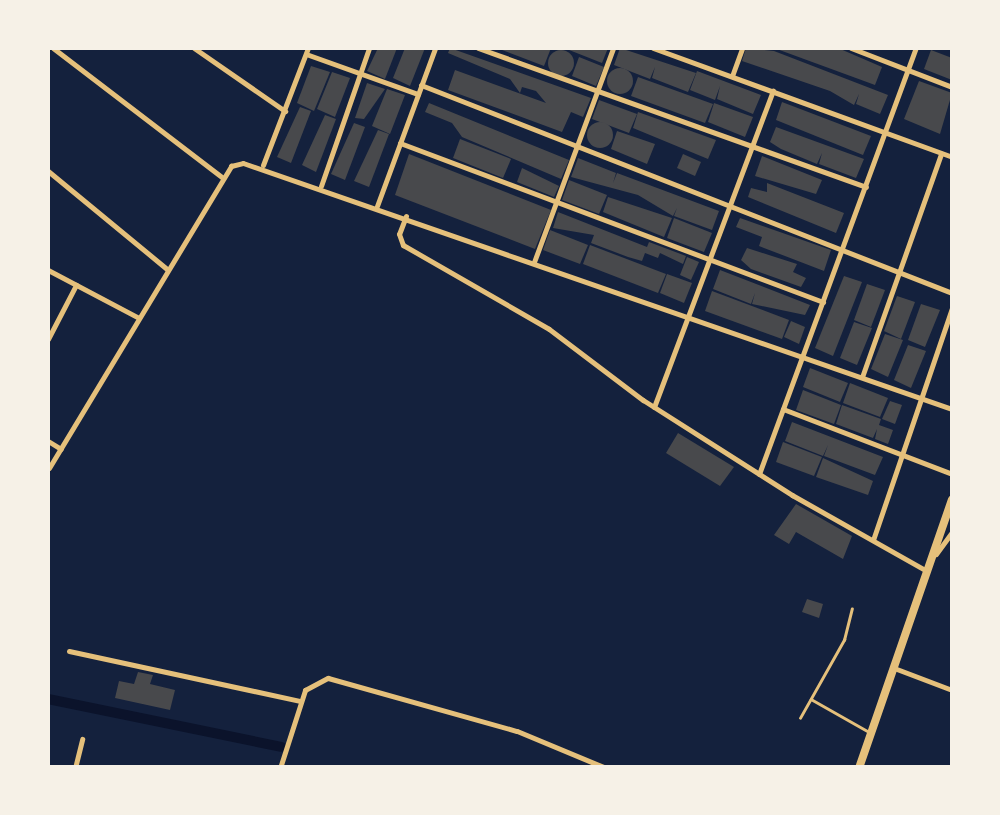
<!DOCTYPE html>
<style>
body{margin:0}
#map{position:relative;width:1000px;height:815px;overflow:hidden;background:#14213d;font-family:"Archivo Narrow",sans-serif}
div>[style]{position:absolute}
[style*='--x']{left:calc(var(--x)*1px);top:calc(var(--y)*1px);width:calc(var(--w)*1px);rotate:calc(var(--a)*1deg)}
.canal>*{height:10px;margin:-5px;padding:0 5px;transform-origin:5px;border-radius:5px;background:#0b132b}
.building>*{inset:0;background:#48494c}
.round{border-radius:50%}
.service>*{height:2.5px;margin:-1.25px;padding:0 1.25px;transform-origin:1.25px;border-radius:1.25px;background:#e5c07b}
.minor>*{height:5px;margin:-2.5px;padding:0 2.5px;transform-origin:2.5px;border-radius:2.5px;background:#e5c07b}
.primary>*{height:8px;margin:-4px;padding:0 4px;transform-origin:4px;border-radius:4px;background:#e5c07b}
span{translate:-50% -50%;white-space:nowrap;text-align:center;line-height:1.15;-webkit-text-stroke:9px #f6f1e7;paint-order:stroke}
.frame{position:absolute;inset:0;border:50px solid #f6f1e7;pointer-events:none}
</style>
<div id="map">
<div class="canal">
<div style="--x:48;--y:699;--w:238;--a:11.6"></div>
</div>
<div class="building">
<div style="clip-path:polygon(378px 48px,397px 48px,385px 79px,367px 71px)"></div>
<div style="clip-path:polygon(405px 48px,425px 48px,410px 86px,393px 78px)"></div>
<div style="clip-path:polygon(450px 48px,591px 98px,583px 117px,571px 112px,562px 132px,448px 90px,455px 70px,546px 103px,536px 91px,522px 87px,520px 93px,510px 79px,448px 53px)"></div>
<div style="clip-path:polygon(497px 48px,551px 48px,544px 66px)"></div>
<div style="clip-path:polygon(564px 48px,608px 48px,602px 63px)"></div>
<div style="clip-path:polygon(620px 48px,696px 73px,688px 92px,652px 78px,655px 67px,650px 79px,614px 65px)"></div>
<div style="clip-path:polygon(746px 48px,774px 51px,888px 95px,880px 114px,856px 104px,859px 94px,854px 105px,830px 91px,742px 61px)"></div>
<div style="clip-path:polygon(774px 48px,838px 48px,882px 67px,875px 85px)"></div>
<div class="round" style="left:548px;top:50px;width:26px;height:26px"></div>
<div style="clip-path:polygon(931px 50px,952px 58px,952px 80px,924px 69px)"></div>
<div style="clip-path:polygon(579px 57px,604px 67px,596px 86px,572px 76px)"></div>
<div style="clip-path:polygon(311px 66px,330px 72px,314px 111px,297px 103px)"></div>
<div class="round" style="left:607px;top:68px;width:26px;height:26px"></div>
<div style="clip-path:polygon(697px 71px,761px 95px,753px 114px,717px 99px,720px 86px,715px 100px,690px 90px)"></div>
<div style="clip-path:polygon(332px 72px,350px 78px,335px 117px,317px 109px)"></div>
<div style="clip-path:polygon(638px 77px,713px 104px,705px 123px,631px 96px)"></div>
<div style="clip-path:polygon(919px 81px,952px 93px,940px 134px,904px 119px)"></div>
<div style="clip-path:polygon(367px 83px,385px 89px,364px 119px,355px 118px)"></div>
<div style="clip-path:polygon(387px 89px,405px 95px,390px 134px,372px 126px)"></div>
<div style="clip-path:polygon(599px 100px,637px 114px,629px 133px,592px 119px)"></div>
<div style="clip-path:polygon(782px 102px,871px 136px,863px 155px,776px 120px)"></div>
<div style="clip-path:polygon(429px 103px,569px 160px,561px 179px,462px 137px,452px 123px,425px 112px)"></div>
<div style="clip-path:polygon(714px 103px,753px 117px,745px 137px,708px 122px)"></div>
<div style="clip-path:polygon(300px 107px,311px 111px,291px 163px,277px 157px)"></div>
<div style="clip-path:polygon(638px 112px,716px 140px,708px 159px,633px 128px)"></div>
<div style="clip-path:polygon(325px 115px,336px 119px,316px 172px,302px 165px)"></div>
<div class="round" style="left:587px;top:122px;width:26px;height:26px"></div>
<div style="clip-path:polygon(354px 123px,365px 127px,345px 180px,331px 174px)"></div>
<div style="clip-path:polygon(776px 127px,864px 159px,856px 178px,819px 164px,822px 153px,817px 164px,781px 149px,770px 142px)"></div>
<div style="clip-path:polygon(378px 130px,389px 134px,369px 187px,354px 181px)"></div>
<div style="clip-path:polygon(617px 131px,655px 144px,647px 164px,611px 149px)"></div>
<div style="clip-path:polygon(460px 139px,511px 159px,503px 178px,453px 158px)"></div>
<div style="clip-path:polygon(409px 154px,551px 210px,535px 249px,395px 195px)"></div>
<div style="clip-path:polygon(683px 154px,701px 162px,695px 176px,677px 168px)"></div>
<div style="clip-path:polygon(762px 156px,822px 180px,816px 194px,755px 176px)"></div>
<div style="clip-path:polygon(578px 158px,616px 173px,613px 183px,617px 173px,719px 211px,712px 230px,674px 216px,677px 208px,673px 216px,638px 195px,571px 177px)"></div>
<div style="clip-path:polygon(522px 168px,559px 186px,554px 197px,517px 182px)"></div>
<div style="clip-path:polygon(569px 180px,607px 195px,599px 214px,562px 200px)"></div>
<div style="clip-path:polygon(767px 183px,844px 213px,836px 233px,748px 197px,751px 188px,767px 192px)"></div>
<div style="clip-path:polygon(608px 197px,672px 218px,664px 237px,603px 212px)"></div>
<div style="clip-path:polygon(558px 212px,647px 247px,649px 242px,686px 256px,683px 264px,660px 253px,658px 258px,645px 253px,642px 261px,628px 257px,591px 243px,594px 235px,553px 228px)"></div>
<div style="clip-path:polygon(674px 218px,712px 233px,704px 252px,667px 238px)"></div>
<div style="clip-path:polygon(740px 218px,831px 250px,824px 271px,759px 246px,762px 237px,736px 227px)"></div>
<div style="clip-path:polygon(550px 230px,588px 245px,580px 264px,543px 250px)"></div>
<div style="clip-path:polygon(590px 245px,666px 274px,658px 293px,583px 264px)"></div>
<div style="clip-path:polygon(747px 248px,797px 264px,793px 272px,806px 278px,801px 287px,751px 269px,741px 260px)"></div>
<div style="clip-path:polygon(687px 257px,699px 262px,691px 280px,680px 275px)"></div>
<div style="clip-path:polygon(720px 270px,810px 305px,805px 315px,752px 304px,755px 293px,751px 304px,713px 289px)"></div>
<div style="clip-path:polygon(667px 274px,692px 283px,684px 303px,660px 293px)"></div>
<div style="clip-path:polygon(844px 276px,862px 282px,833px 356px,815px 348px)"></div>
<div style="clip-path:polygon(867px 284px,885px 290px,871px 327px,854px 320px)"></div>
<div style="clip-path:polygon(712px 291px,789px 320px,782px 339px,705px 311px)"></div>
<div style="clip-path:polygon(897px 296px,915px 302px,901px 339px,884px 331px)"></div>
<div style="clip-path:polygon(921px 304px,940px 310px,925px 347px,908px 340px)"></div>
<div style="clip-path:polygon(791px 321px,805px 327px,799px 344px,784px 337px)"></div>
<div style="clip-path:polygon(854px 322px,872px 328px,857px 365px,840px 358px)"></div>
<div style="clip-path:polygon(885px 334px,903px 340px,888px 377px,871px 369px)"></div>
<div style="clip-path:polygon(908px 345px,926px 351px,911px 388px,894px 380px)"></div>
<div style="clip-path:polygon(810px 368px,848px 383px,840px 402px,803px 387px)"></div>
<div style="clip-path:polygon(850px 383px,888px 398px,880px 417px,843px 403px)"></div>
<div style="clip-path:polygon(803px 390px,841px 405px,834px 424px,796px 410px)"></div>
<div style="clip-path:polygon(890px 401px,902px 405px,895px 424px,882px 419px)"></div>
<div style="clip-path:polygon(842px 405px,881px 419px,879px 425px,893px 430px,888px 444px,875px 439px,877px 429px,873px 438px,836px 424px)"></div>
<div style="clip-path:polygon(792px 422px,883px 457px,875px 475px,824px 456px,828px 445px,823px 456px,785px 441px)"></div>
<div style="clip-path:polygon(678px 433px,734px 467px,720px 486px,666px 453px)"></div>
<div style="clip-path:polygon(783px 442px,822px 457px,814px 476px,776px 462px)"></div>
<div style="clip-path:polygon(823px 458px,873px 481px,868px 495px,816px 477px)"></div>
<div style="clip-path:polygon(796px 504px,852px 536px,843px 559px,796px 532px,789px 544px,774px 535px)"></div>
<div style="clip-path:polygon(807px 599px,823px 604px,819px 618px,802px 612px)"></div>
<div style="clip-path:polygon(138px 672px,153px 675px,150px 684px,175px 690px,170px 710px,115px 698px,119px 681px,134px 684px)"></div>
</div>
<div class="service">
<div style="--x:811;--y:699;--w:67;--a:29.6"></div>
<div style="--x:800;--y:718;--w:90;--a:-60.6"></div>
<div style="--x:844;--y:640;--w:32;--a:-76"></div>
</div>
<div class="minor">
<div style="--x:53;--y:48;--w:214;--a:37.4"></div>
<div style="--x:194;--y:48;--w:111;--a:34.7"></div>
<div style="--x:478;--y:48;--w:412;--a:19.7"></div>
<div style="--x:653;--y:48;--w:318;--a:20"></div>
<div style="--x:851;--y:48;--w:108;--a:21.1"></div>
<div style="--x:306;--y:54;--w:119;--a:19.7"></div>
<div style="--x:732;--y:76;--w:30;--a:-70"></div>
<div style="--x:421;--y:85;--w:570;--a:21.39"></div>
<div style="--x:400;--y:143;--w:452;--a:20.6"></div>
<div style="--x:263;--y:165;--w:125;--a:-69"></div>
<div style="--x:48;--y:171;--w:154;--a:39.5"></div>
<div style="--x:321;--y:186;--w:146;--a:-70.8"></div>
<div style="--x:377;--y:206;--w:168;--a:-69.8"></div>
<div style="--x:406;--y:216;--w:19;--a:111"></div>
<div style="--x:399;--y:234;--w:12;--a:70"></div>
<div style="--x:403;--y:245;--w:168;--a:29.9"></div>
<div style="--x:549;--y:329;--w:118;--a:37.1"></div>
<div style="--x:643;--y:400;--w:177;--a:32.5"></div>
<div style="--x:792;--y:495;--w:155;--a:29.4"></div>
<div style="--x:534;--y:262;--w:228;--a:-69.7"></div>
<div style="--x:48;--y:270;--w:101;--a:27.8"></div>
<div style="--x:48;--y:339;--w:61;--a:-62.6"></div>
<div style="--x:862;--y:377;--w:237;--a:-70.5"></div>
<div style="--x:654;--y:407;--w:338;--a:-69.4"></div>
<div style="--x:783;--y:409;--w:181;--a:21"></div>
<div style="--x:48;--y:441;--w:15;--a:32"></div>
<div style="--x:49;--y:468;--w:353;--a:-58.9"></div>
<div style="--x:231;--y:166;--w:12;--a:-14"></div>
<div style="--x:243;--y:163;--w:750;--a:19.14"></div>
<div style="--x:759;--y:474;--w:454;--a:-69.8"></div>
<div style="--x:873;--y:540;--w:245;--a:-71.2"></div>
<div style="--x:936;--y:554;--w:27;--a:-54"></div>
<div style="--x:69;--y:651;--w:237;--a:12.2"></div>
<div style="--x:894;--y:668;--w:62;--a:20.8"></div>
<div style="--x:75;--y:768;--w:30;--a:-76"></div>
<div style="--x:280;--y:768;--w:82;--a:-72.2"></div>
<div style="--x:305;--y:690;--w:26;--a:-28"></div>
<div style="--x:328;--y:678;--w:196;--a:15.7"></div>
<div style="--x:517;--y:731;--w:96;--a:22.6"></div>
</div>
<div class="primary">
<div style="--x:859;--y:768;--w:284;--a:-70.9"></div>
</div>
<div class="frame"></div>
</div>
